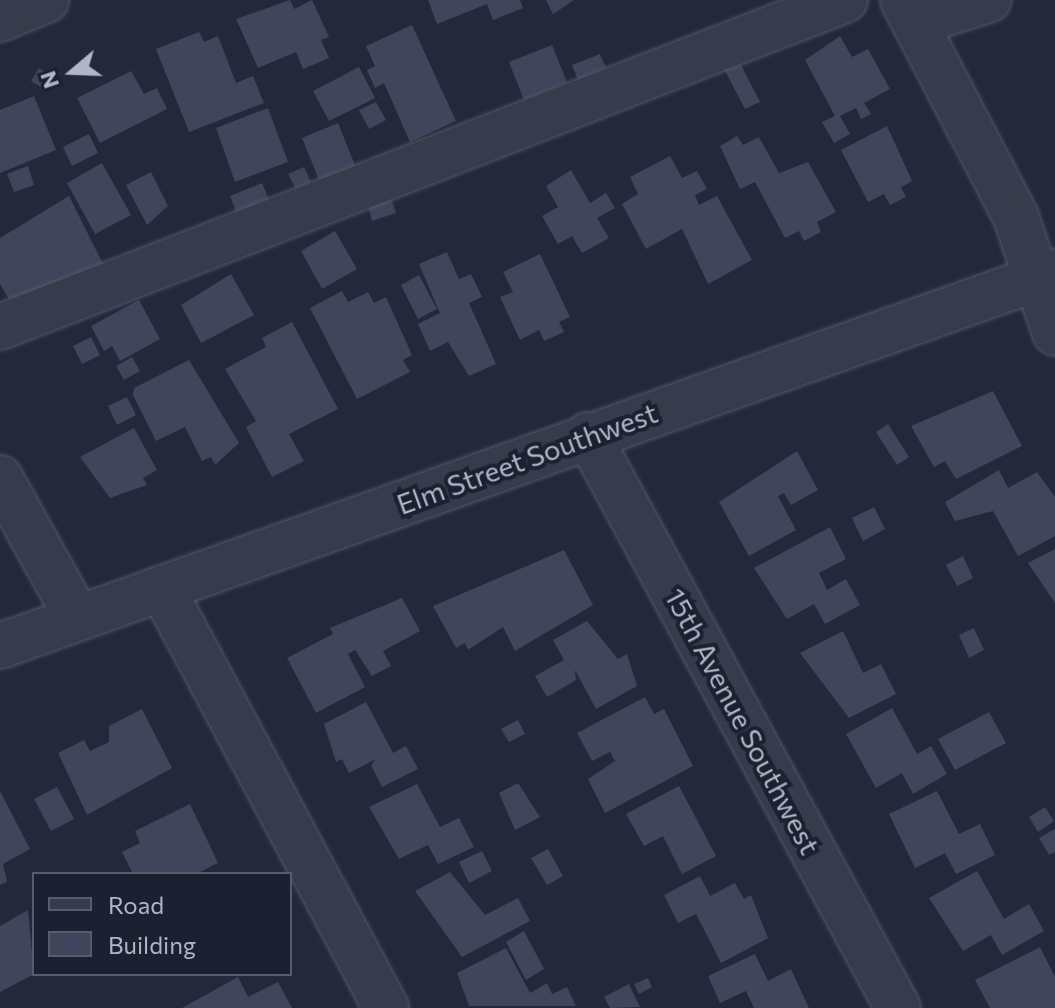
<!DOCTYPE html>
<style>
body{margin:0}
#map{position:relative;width:1055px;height:1008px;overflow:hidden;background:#23283b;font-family:Commissioner,sans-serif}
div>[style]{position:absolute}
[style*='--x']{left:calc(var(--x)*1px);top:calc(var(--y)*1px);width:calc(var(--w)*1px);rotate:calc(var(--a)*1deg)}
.building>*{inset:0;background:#40455b}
.roads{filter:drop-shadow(0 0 2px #525666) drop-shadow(0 0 2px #525666)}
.minor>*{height:44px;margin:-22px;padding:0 22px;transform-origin:22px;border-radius:22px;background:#373b4b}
span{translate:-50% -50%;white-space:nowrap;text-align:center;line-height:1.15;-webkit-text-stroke:8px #1c2030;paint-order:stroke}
.street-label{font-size:28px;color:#b3b6c7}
.legend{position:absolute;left:32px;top:872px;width:260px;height:104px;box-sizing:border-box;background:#1c2030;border:2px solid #585c6c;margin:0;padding:10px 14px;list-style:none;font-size:24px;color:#b3b6c7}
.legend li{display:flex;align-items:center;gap:16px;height:40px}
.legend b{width:40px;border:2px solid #585c6c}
.north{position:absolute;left:32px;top:32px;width:80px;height:80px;-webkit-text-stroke:6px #1c2030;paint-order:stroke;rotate:251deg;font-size:22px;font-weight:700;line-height:32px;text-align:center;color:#b3b6c7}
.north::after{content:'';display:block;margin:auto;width:28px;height:36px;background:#b3b6c7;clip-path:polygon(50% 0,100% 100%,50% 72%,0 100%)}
</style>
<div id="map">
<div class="building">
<div style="clip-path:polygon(290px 0,294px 9px,312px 0,329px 37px,321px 40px,329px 58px,303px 69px,296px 52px,258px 68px,236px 19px)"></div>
<div style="clip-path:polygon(428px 0,520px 0,523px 8px,493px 20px,487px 4px,437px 24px)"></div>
<div style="clip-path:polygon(546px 0,574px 0,553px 14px)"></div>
<div style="clip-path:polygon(412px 25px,456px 121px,410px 142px,384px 83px,375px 88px,367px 70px,375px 66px,366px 46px)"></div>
<div style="clip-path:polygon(199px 32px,204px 42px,218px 36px,236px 83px,253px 76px,264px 103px,189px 132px,156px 49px)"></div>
<div style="clip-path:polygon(840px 36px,852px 57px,868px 49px,890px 89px,864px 103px,871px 114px,861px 119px,856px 108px,840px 116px,850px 134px,834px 143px,822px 122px,835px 116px,805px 60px)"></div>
<div style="clip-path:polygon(552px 45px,567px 82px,524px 100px,509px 62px)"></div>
<div style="clip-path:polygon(600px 54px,606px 68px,578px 80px,572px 65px)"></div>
<div style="clip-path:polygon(739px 61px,760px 102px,745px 109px,724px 69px)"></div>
<div style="clip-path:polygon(359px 67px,375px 98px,329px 121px,313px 91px)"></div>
<div style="clip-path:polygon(39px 68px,55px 77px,46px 90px,31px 81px)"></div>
<div style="clip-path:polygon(131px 71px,144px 94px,157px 88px,167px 109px,100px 143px,77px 98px)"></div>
<div style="clip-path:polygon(34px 96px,56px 150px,0 173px,0 110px)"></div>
<div style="clip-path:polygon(376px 102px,386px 120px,369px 129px,359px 110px)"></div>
<div style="clip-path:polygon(268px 108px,288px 162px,235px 182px,216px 128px)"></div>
<div style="clip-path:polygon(338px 123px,357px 170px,321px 185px,302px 138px)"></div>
<div style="clip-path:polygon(887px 126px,912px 181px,901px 187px,906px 197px,890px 205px,884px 194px,868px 202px,841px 150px)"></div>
<div style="clip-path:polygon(89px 134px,98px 153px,72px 166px,63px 147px)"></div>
<div style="clip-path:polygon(737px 136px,743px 145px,759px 137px,779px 173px,808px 162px,836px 212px,817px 222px,821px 232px,804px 241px,799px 231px,785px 238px,755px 182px,740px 189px,720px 146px)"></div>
<div style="clip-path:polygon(670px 156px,682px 178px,697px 171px,707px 189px,695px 195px,699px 205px,717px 196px,752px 260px,708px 284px,682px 229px,646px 249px,622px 204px,638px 194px,630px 177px)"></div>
<div style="clip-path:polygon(102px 163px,131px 215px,95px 234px,67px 183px)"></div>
<div style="clip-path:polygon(28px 166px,34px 185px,14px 192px,7px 174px)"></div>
<div style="clip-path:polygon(304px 167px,311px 182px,296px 189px,288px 174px)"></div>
<div style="clip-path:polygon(571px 170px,590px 203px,606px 193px,615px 208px,597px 218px,609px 238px,582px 253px,572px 236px,558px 244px,542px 216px,558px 207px,546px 186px)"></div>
<div style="clip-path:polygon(151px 172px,168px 206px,147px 225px,126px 185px)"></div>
<div style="clip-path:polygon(262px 183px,270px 202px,237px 215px,230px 196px)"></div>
<div style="clip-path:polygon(390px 195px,396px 213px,372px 221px,367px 202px)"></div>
<div style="clip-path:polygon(69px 196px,107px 272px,14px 308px,0 284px,0 238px)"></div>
<div style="clip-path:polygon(335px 231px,357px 269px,322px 289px,301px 251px)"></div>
<div style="clip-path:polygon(447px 252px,459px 279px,471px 274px,482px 297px,469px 303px,496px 364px,469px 376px,448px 342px,430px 351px,418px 324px,440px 313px,419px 264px)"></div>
<div style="clip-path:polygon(540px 254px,570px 317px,559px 322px,564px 332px,544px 341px,539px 330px,520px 340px,500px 297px,513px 292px,503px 272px)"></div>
<div style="clip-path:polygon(231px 274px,254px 315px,201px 343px,181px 305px)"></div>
<div style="clip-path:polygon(419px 275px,437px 309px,418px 319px,401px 285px)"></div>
<div style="clip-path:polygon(342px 291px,348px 302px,368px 292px,374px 303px,386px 297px,412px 355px,403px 360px,410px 372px,357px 399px,310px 308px)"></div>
<div style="clip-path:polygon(139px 300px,160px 339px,120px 361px,112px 346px,104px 351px,91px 326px)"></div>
<div style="clip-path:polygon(292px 322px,338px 409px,289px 434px,304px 461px,272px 477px,246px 427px,256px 421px,225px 369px,266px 347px,262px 338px)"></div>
<div style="clip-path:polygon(91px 337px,100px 355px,82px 364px,73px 346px)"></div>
<div style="clip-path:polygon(132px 357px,140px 371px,124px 380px,116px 366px)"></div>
<div style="clip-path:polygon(189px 360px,239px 443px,215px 465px,211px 457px,202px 461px,185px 427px,156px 441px,133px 395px,134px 388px)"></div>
<div style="clip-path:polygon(993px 391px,1022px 446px,956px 479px,945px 461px,934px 467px,911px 426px)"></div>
<div style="clip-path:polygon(127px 397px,136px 415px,117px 425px,108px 406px)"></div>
<div style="clip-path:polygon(888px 424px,909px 457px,897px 465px,876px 432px)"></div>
<div style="clip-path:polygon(134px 428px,157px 470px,143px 478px,147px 485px,110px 498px,80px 457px)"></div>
<div style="clip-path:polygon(797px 451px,818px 490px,791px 505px,784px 493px,778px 496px,796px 530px,749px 556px,719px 502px)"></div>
<div style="clip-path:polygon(999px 470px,1008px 488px,1037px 472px,1055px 497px,1055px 536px,1018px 556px,993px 511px,955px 521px,945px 502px)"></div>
<div style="clip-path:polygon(874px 507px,885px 529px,863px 541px,852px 518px)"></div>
<div style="clip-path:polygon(830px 527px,846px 559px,819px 573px,827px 590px,846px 579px,860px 605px,825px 624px,814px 604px,787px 619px,754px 568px)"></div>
<div style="clip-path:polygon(1055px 549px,1055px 603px,1028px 563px)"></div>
<div style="clip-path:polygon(564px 550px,593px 605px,515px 651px,503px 627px,468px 650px,465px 643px,456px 648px,433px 606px)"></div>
<div style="clip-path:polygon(963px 556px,973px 578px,957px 586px,946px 565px)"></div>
<div style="clip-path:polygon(402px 598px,420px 631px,383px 651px,391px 666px,372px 676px,355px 650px,348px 654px,365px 687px,316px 713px,287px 658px,333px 634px,330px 628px)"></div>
<div style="clip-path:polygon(587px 621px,618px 659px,627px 654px,637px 686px,596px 709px,575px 670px,576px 680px,547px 697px,535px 676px,564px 660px,553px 640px)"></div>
<div style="clip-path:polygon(974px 628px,984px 650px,969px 658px,959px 635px)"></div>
<div style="clip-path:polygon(843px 631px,863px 673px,881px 664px,896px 694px,849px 718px,800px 653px)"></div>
<div style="clip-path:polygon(645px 697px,654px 714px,664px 709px,693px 766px,605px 813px,588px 779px,615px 761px,610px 752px,592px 761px,577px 733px)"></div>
<div style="clip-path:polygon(366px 702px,393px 753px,406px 746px,418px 769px,382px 787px,371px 765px,376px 759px,349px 773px,342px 759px,336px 762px,324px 724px)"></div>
<div style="clip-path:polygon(892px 708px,917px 754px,931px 746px,947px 774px,913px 794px,902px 773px,876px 788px,846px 734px)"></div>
<div style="clip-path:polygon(142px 709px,172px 768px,87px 815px,58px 753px,84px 740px,90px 751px,109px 742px,109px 726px)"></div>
<div style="clip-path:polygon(989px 712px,1006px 743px,955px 770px,938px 739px)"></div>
<div style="clip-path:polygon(518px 720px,525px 734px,509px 742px,501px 729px)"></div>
<div style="clip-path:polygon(518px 783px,540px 817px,515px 830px,499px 793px)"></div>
<div style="clip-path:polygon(417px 784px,440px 827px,459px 818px,474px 847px,438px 864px,428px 845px,399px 859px,369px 807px)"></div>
<div style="clip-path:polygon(679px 786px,716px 856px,682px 874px,663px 836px,644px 846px,626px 814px)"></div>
<div style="clip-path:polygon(57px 787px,74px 819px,51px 831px,34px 799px)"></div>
<div style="clip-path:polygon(0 791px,30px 849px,3px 864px,7px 882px,0 885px)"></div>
<div style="clip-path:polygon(937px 791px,959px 834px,980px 824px,995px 855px,956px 874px,945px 853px,915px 868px,889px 814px)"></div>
<div style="clip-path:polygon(190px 804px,218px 863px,196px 874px,133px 874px,122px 852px,140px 843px,135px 831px)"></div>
<div style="clip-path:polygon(1045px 807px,1054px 821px,1038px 832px,1029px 817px)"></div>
<div style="clip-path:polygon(1055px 829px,1055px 852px,1049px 855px,1039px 838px)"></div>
<div style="clip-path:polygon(548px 849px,563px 876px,547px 885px,531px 858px)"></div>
<div style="clip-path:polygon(482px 851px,492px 871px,469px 883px,459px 862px)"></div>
<div style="clip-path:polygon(977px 871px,1004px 919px,1029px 904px,1044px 931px,1002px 955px,991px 935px,963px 951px,929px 898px)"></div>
<div style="clip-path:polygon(450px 872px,485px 915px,518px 898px,530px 921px,462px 957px,415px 891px)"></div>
<div style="clip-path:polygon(700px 876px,710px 896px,735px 883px,744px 899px,751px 895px,768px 938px,721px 963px,696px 914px,678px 923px,664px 895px)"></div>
<div style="clip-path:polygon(28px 910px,34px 974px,0 992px,0 926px)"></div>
<div style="clip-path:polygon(524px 931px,544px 969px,526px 980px,506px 942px)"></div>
<div style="clip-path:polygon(1040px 947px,1055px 977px,1055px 1008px,990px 1008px,975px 980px)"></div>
<div style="clip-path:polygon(506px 948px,530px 993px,547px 983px,552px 994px,567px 987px,576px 1006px,469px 1006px,457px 973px)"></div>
<div style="clip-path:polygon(755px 954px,768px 981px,791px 969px,809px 1008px,754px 1008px,746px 991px,720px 1003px,708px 976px)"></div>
<div style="clip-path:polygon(238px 977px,248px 997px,278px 982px,292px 1008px,182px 1008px)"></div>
<div style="clip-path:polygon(648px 978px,652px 987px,639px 994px,634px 984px)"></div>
<div style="clip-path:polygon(629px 984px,640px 1007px,610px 1008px,604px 997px)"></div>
</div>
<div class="roads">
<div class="minor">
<div style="--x:903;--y:0;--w:245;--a:62.5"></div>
<div style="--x:1016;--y:217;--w:122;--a:71.4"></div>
<div style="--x:0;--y:19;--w:50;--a:-22.4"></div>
<div style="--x:915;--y:23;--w:77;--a:-17.5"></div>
<div style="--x:0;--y:327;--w:906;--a:-21.16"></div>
<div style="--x:588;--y:435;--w:651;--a:61.59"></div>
<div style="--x:0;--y:478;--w:159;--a:61"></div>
<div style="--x:162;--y:588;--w:476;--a:61.9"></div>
<div style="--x:0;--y:646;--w:1119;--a:-19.52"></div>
</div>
</div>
<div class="street-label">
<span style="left:527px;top:458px;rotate:-20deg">Elm Street Southwest</span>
<span style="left:743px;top:721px;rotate:62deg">15th Avenue Southwest</span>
</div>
<ul class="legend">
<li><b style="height:10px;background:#373b4b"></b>Road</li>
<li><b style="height:22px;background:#40455b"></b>Building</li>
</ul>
<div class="north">N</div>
</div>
